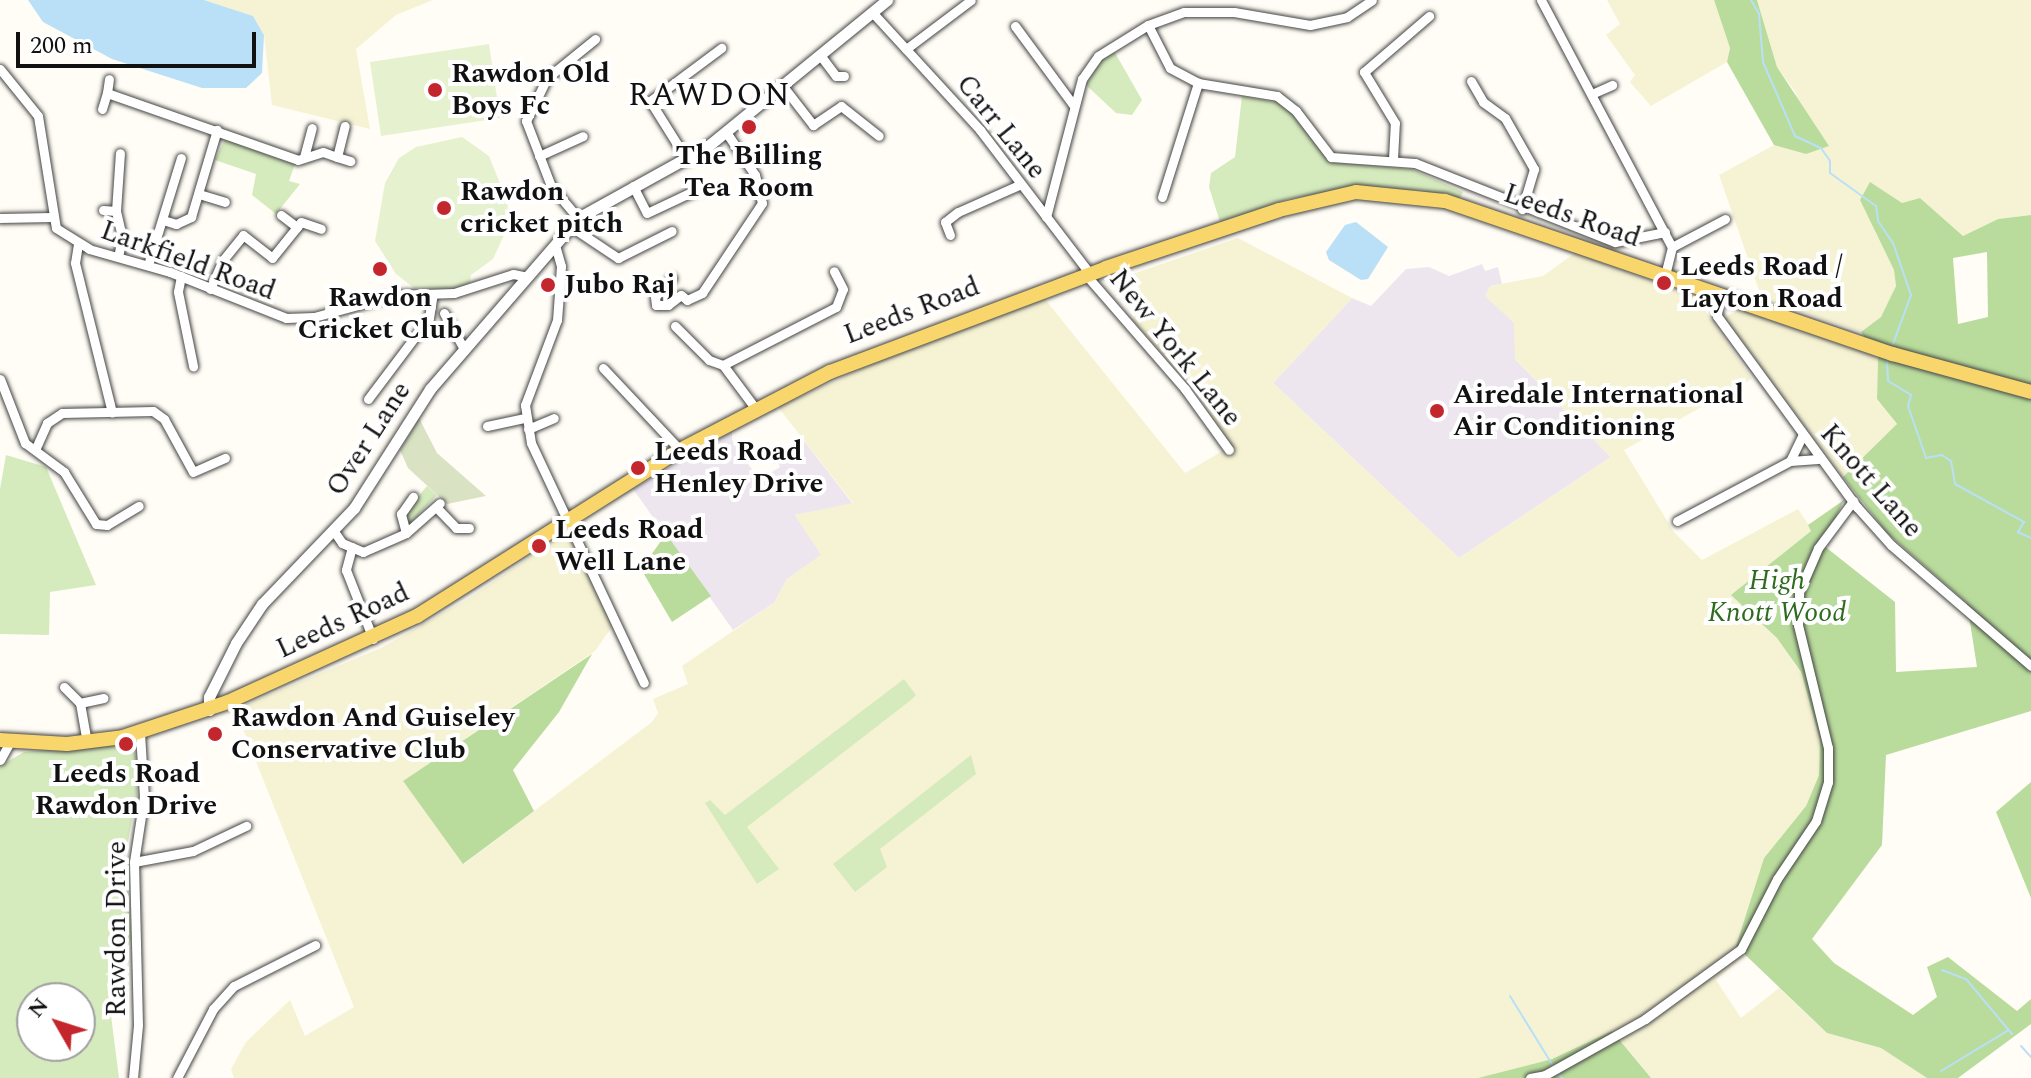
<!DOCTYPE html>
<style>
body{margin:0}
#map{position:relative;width:2031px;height:1078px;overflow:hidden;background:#fffdf5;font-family:Spectral,serif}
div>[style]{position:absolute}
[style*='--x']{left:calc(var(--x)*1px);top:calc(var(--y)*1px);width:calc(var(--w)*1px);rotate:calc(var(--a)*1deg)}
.industrial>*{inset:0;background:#eee6ef}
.farmland>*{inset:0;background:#f6f3d4}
.green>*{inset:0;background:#d5ebbd}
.forest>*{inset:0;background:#b9dc9c}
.cemetery>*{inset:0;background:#d9e3c4}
.pitch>*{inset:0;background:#e6f2cf}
.water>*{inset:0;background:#b9e0f7}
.stream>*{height:2px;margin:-1px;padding:0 1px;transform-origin:1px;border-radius:1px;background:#b9e0f7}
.roads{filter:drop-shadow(0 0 2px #444) drop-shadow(0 0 2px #444)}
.minor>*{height:9px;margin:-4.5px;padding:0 4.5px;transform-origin:4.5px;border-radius:4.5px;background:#fff}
.tertiary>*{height:11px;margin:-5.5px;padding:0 5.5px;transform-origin:5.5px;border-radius:5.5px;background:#fff}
.primary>*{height:14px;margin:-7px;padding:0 7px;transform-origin:7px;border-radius:7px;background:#f9d66b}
.dots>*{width:22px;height:22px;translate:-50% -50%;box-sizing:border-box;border:4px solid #fff;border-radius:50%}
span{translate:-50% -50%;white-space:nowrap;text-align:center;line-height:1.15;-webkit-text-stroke:8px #fff;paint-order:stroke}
.poi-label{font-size:28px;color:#111;font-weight:700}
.left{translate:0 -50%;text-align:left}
.street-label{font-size:28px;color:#111}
.park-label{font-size:28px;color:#2f6b1f;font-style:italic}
.quarter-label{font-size:32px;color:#111;letter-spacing:2px}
.north{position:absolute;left:16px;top:982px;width:80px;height:80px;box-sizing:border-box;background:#fff;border:2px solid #a0a0a0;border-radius:50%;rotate:309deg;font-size:22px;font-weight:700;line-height:32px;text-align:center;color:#111}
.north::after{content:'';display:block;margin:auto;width:28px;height:36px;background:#c4262e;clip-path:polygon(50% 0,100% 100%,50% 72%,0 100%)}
.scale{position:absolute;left:16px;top:32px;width:240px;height:36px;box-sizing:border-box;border:4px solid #111;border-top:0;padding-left:10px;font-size:24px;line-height:28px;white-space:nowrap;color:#111;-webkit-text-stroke:6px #fff;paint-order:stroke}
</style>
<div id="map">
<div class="industrial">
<div style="clip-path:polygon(1482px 264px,1485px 271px,1498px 267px,1502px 284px,1490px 286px,1515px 323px,1515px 359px,1611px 457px,1459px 558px,1273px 383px,1352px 298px,1371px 306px,1406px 269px,1429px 267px,1449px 276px)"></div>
<div style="clip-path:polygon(732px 431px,732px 440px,759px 480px,780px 467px,777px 460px,805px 442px,853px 504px,795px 515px,822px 555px,787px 579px,774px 603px,733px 630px,633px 489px)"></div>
</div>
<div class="farmland">
<div style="clip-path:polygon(204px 0,433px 0,396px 15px,356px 49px,370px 129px,272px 105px,264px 35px,253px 16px)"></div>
<div style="clip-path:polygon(1607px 0,1714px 0,1730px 48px,1727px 62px,1651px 106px,1630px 82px,1635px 75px,1606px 35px,1620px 24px)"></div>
<div style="clip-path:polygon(1757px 0,2031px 0,2031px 215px,1998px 219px,1963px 236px,1920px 198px,1902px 203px,1860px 200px,1894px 270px,1896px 286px,1881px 318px,1861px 332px,1762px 299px,1719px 175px,1774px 145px,1806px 154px,1796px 93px,1777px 67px)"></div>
<div style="clip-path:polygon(1238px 238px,1352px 298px,1273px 383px,1459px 558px,1611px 457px,1515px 359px,1514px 323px,1485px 296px,1490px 286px,1543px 276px,1575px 253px,1696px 297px,1752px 379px,1624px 450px,1674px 532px,1702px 560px,1798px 509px,1812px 530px,1732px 595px,1777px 638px,1801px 673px,1820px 740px,1819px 775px,1806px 806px,1764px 858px,1736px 946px,1744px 956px,1716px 980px,1741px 1018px,1779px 988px,1827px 1033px,1881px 1048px,1927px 1078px,1651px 1078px,1612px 1031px,1552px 1059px,1478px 1078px,234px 1078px,231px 1069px,246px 1042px,290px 1000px,305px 1036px,354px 1007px,235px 709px,381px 648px,466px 600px,567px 532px,614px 624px,595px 651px,403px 781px,464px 864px,652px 722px,658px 713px,653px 699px,688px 684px,682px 666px,774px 603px,787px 579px,821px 555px,795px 515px,853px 503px,778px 407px,902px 350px,1044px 298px,1185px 473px,1231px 446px,1197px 393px,1131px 319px,1148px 309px,1133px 274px)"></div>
<div style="clip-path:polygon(1740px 310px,1878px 357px,1877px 399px,1897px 425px,1843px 477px,1724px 317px)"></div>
</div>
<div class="green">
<div style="clip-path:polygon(1114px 51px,1142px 100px,1132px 115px,1116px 113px,1086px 85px,1098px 63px)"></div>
<div style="clip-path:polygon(1242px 96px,1280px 103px,1291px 110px,1330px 162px,1411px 169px,1463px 192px,1459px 200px,1419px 190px,1333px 191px,1288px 199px,1220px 222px,1209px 187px,1211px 173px,1235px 157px)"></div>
<div style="clip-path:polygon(225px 139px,295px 164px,289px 181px,300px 184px,276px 214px,252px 195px,256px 174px,215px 160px)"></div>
<div style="clip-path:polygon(6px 455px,46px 467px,96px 585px,50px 592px,49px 635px,0 634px,0 489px)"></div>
<div style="clip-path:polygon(427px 486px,437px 495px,409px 524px,404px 514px)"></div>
<div style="clip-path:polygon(904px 679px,916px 695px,911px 700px,747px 827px,779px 869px,757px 884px,705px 803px,710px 800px,725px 815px)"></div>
<div style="clip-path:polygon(evenodd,135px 743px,137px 795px,125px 857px,132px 938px,107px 984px,119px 1078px,0 1078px,0 766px,24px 752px,135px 743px,32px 998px,80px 998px,80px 1046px,32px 1046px,32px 998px)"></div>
<div style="clip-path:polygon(971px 755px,976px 774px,880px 849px,887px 867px,855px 892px,833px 864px)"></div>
</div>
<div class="forest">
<div style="clip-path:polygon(1714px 0,1757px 0,1777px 67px,1829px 146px,1806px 154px,1774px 145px,1727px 62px,1730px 48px)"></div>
<div style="clip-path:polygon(evenodd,1870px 182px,1902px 203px,1920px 198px,1963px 236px,1998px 219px,2031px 215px,2031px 711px,1886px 755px,1882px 845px,1812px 939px,1834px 963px,1913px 1015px,1937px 997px,1927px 967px,1948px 957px,2017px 1011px,2031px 999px,2031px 1024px,1958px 1078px,1927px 1078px,1881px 1048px,1827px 1033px,1736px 946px,1764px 858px,1806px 806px,1819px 775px,1820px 740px,1801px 672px,1777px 638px,1731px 595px,1811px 531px,1808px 525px,1844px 500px,1823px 545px,1895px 602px,1896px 672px,1977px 667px,1967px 603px,1887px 533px,1843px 477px,1897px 424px,1877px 399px,1878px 357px,1861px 332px,1881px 317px,1896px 286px,1894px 270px,1860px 200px,1870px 182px,1987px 252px,1988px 317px,1958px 324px,1953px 258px,1987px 252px)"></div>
<div style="clip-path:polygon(666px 534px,711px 596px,672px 622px,641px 569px)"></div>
<div style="clip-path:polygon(592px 654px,559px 712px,513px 770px,534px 811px,463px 864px,403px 781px)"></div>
<div style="clip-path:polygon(2031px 782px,2031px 898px,1996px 812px)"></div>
<div style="clip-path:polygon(1612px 1031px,1651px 1078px,1478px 1078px,1552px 1059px)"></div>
</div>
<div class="cemetery">
<div style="clip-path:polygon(419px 418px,437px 453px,486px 496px,447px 504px,408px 468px,400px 450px)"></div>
</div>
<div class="pitch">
<div style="clip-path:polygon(489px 44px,500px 118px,381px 136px,370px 62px)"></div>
<div style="clip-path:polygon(462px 137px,489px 156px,507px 201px,510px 222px,493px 259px,471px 275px,470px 284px,450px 290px,414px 288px,396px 274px,375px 241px,385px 183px,399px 158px,416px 147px)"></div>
</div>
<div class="water">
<div style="clip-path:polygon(28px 0,204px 0,253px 16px,264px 35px,262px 73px,246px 88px,202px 88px,112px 59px,43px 22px)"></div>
<div style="clip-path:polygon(1356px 222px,1388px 247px,1368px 279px,1361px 280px,1329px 260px,1326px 252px,1345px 225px)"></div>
</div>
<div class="stream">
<div style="--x:1751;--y:0;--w:16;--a:60"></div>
<div style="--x:1759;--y:14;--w:48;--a:85.2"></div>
<div style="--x:1763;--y:62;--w:81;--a:66.6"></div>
<div style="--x:1795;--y:136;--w:29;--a:25"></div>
<div style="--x:1821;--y:148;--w:16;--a:55"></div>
<div style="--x:1830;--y:161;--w:12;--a:90"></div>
<div style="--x:1830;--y:173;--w:57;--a:35.7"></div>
<div style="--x:1876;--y:206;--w:15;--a:82"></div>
<div style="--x:1878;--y:221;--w:27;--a:56"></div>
<div style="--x:1893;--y:243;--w:55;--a:70.9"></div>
<div style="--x:1911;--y:295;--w:52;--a:110.2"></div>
<div style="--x:1887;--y:360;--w:21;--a:87"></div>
<div style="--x:1888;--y:381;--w:27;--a:31"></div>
<div style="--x:1911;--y:395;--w:11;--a:105"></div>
<div style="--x:1908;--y:406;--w:55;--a:70.9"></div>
<div style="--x:1926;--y:458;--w:16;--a:-11"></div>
<div style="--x:1942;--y:455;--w:11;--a:34"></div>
<div style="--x:1951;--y:461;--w:23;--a:80"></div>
<div style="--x:1955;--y:484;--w:79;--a:28.8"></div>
<div style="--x:2024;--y:522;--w:12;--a:121"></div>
<div style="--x:2018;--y:532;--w:14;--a:25"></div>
<div style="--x:1942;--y:970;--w:26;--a:21"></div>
<div style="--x:1966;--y:979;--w:72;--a:50.1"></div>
<div style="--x:1510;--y:996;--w:82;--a:58.4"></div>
<div style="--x:2021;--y:1046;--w:15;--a:48"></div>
<div style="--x:1941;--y:1071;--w:79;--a:-31.1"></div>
<div style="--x:1557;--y:1072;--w:8;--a:50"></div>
</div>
<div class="roads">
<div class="minor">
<div style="--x:1541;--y:0;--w:280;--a:62.1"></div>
<div style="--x:1672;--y:247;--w:30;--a:104"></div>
<div style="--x:872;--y:12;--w:160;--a:47.5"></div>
<div style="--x:980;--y:130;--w:181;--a:52.6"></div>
<div style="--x:1148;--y:25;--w:48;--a:62.9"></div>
<div style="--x:1170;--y:68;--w:32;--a:28"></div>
<div style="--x:1198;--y:83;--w:80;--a:9.3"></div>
<div style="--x:1277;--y:96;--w:24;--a:38"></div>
<div style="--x:1296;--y:111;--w:58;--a:52.7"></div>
<div style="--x:1331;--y:157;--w:84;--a:4.1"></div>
<div style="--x:1415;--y:163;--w:215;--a:21.6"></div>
<div style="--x:1615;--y:242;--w:51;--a:-11.3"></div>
<div style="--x:1015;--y:26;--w:99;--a:53.6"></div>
<div style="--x:906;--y:49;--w:81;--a:-37"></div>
<div style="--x:820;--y:55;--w:26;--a:53"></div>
<div style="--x:836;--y:76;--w:8;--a:0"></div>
<div style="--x:0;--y:69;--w:60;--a:51"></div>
<div style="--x:38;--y:116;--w:113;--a:80.9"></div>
<div style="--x:56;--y:228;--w:39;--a:32"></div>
<div style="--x:89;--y:249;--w:84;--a:15.9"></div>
<div style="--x:170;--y:272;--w:125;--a:21.6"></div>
<div style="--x:286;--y:318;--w:28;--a:-2"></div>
<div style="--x:314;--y:317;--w:84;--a:-15.2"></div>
<div style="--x:395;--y:295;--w:59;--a:-1.9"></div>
<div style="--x:454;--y:293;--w:62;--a:-17.9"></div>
<div style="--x:513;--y:274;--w:15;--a:11"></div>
<div style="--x:1471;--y:81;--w:24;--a:60"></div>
<div style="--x:1483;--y:102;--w:27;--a:36"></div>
<div style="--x:1505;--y:118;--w:59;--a:60.4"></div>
<div style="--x:1534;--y:169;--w:42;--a:106.7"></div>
<div style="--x:782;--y:85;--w:51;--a:52.2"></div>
<div style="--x:813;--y:125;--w:34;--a:-34"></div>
<div style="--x:841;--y:106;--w:48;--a:38.3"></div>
<div style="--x:107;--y:93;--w:14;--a:-82"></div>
<div style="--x:1594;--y:93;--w:20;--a:-24"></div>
<div style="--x:102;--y:109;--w:17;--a:-73"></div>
<div style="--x:107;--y:93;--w:202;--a:19.3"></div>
<div style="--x:298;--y:160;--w:26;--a:-18"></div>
<div style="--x:323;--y:152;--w:15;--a:20"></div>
<div style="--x:337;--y:157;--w:32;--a:-76"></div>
<div style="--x:539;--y:156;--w:48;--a:-24.4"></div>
<div style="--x:304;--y:157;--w:30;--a:-75"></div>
<div style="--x:337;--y:157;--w:14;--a:17"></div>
<div style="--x:1393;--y:159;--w:36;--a:-87"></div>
<div style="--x:1395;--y:123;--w:60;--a:-121.3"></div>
<div style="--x:1364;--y:72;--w:86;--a:-40.7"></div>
<div style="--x:687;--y:160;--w:70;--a:-122.1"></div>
<div style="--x:650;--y:101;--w:89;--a:-36.7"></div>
<div style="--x:633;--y:186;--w:30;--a:63"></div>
<div style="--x:647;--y:213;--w:56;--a:-25.2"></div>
<div style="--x:199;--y:194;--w:27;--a:17"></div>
<div style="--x:1162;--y:197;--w:120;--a:-72.5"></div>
<div style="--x:103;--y:210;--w:13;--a:4"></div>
<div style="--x:116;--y:211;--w:28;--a:77"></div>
<div style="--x:122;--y:238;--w:19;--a:102"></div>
<div style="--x:116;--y:211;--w:58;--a:-86.1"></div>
<div style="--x:281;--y:215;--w:20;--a:37"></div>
<div style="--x:1046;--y:217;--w:143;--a:-75.4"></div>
<div style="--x:1082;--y:79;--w:28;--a:-55"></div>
<div style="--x:1098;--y:56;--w:59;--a:-31.8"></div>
<div style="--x:1148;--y:25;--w:38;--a:-20"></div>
<div style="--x:1184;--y:12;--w:50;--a:0"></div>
<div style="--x:1234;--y:12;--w:77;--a:9.7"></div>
<div style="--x:1310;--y:25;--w:38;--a:-12"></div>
<div style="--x:1347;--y:17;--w:30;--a:-34"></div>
<div style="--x:0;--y:218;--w:52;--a:-1.1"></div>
<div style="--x:578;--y:218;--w:42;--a:-130.2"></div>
<div style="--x:551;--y:186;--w:70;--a:-111"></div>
<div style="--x:526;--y:121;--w:48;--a:-64"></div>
<div style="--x:547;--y:78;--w:62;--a:-39.1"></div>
<div style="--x:163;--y:220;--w:14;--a:17"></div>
<div style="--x:176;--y:224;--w:17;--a:-25"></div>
<div style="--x:191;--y:217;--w:91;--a:-73.4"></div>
<div style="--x:570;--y:226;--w:58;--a:33.7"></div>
<div style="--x:618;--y:258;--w:60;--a:-26.6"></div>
<div style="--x:950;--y:235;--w:14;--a:-111"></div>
<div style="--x:945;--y:222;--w:16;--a:-38"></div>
<div style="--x:958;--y:212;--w:67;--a:-23.9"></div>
<div style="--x:78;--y:244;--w:19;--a:99"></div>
<div style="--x:75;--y:263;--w:154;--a:76.1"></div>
<div style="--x:555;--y:245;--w:22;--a:74"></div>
<div style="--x:561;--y:266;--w:54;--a:94.2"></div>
<div style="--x:557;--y:320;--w:91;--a:110.6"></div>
<div style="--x:525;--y:405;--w:38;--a:81"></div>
<div style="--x:531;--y:443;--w:265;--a:64.8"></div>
<div style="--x:1672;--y:247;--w:60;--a:-27.8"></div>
<div style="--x:148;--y:265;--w:112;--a:-72.9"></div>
<div style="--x:1086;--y:275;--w:151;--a:49"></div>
<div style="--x:1185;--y:389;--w:75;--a:54.2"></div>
<div style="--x:181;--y:276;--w:16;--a:101"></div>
<div style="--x:178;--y:292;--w:76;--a:78.5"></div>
<div style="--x:672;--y:278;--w:25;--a:132"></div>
<div style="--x:655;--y:297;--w:8;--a:83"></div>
<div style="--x:656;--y:305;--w:12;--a:0"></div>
<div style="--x:668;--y:305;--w:16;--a:-38"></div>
<div style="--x:681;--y:295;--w:8;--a:40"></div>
<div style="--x:687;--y:300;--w:17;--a:-25"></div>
<div style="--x:702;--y:293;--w:108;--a:-56.3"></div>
<div style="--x:762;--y:203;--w:29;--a:-104"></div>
<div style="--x:755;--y:175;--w:52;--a:-124"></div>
<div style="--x:210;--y:289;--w:32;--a:-66"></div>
<div style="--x:223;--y:260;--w:32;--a:-51"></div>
<div style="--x:243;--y:235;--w:37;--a:38"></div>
<div style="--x:272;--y:258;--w:46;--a:-51.1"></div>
<div style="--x:301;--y:222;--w:21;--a:19"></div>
<div style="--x:1719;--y:296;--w:20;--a:96"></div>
<div style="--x:1717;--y:316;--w:237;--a:53.8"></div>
<div style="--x:1857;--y:507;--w:51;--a:48.2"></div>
<div style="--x:1891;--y:545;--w:185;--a:40.8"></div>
<div style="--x:444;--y:313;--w:41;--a:60.9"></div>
<div style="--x:675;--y:326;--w:48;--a:45"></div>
<div style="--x:709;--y:360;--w:15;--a:20"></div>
<div style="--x:723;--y:365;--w:54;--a:53.3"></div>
<div style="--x:723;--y:365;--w:127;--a:-27.2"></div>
<div style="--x:836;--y:307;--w:19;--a:-69"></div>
<div style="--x:843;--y:289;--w:20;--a:-117"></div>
<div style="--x:603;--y:368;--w:112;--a:46.8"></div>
<div style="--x:0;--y:379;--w:69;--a:68.7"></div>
<div style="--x:25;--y:443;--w:49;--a:36.6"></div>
<div style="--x:64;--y:472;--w:61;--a:58.4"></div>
<div style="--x:96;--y:524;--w:11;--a:5"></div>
<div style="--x:107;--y:525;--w:37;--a:-31"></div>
<div style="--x:368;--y:399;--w:101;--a:-53"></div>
<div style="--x:429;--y:318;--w:24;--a:-81"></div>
<div style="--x:487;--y:426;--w:40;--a:-12"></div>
<div style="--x:528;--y:429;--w:28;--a:-23"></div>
<div style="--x:35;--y:450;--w:30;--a:-66"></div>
<div style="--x:47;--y:423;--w:18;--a:-34"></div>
<div style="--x:62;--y:413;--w:91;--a:-1.3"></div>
<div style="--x:153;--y:411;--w:14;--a:36"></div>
<div style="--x:164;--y:419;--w:60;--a:61.3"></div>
<div style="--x:193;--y:472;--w:35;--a:-24"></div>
<div style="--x:1790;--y:461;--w:28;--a:-64"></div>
<div style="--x:436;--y:507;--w:29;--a:46"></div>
<div style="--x:456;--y:528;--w:13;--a:0"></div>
<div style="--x:1677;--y:521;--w:128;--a:-28"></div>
<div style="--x:1790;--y:461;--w:28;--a:-4"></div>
<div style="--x:333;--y:530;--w:16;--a:55"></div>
<div style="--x:342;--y:543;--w:23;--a:23"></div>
<div style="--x:363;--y:552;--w:47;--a:-23.8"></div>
<div style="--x:406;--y:533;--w:45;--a:-41.4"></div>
<div style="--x:406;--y:533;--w:20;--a:-105"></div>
<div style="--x:401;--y:514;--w:21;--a:-55"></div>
<div style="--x:352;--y:547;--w:24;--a:105"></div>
<div style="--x:346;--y:570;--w:74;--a:68.6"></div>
<div style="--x:64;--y:687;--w:23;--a:45"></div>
<div style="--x:80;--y:703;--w:40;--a:80"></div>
<div style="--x:80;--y:703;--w:24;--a:-12"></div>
<div style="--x:0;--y:760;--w:21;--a:-61"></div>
<div style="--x:134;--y:862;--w:60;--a:-10.6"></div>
<div style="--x:193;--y:851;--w:59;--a:-25.3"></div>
<div style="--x:133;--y:1078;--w:53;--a:-84.6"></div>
<div style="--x:138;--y:1025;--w:163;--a:-91.4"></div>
<div style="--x:134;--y:862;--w:66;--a:-81.3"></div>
<div style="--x:144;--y:797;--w:64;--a:-93.6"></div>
<div style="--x:177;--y:1078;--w:78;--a:-62.4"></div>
<div style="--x:213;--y:1009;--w:31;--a:-48"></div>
<div style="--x:234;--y:986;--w:91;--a:-26.8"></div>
<div style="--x:1530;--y:1078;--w:15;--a:-11"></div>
<div style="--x:1545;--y:1075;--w:115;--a:-29.2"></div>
<div style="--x:1645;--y:1019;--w:119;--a:-36.1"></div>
<div style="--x:1741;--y:949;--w:79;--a:-62.8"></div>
<div style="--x:1777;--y:879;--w:70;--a:-56.1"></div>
<div style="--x:1816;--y:821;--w:41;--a:-72.9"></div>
<div style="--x:1828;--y:782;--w:34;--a:-90"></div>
<div style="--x:1828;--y:748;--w:127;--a:-103.7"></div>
<div style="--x:1798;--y:625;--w:33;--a:-88"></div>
<div style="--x:1799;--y:592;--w:48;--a:-66.6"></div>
<div style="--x:1818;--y:548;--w:59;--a:-53.3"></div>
</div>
<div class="tertiary">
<div style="--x:209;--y:710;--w:13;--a:-90"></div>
<div style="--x:209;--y:697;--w:60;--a:-63.4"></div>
<div style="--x:236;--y:643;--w:47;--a:-56.3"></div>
<div style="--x:262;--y:604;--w:133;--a:-46.2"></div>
<div style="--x:354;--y:508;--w:141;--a:-57.4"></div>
<div style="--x:430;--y:389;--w:226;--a:-49.1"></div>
<div style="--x:578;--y:218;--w:149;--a:-29"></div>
<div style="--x:708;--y:146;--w:231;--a:-39.2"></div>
</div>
<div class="primary">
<div style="--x:0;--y:740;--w:67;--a:3.4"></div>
<div style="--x:67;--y:744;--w:56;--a:-7.1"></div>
<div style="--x:123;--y:737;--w:111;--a:-18.4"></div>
<div style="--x:228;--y:702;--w:208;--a:-24.5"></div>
<div style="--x:417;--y:616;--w:311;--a:-32.3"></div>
<div style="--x:680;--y:450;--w:169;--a:-27.5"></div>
<div style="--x:830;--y:372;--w:295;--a:-20.6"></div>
<div style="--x:1106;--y:268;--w:182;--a:-18.5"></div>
<div style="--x:1279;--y:210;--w:79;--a:-13.2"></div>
<div style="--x:1356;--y:192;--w:89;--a:5.8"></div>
<div style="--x:1445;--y:201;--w:473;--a:18.9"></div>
<div style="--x:1893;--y:354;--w:143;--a:15.4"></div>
</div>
</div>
<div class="dots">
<div style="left:435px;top:90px;background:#c4262e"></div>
<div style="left:749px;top:127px;background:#c4262e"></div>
<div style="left:444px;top:208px;background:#c4262e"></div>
<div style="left:380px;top:269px;background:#c4262e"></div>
<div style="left:1664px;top:283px;background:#c4262e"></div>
<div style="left:548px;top:285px;background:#c4262e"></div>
<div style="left:1437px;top:411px;background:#c4262e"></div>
<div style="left:638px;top:468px;background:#c4262e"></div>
<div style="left:539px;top:546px;background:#c4262e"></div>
<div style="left:215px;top:734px;background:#c4262e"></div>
<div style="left:126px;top:744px;background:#c4262e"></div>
</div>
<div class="poi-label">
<span class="left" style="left:451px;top:90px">Rawdon Old<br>Boys Fc</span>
<span style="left:749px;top:172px">The Billing<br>Tea Room</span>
<span class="left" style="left:460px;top:208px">Rawdon<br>cricket pitch</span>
<span class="left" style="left:1680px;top:283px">Leeds Road /<br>Layton Road</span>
<span class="left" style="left:564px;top:285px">Jubo Raj</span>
<span style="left:380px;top:314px">Rawdon<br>Cricket Club</span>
<span class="left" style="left:1453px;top:411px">Airedale International<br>Air Conditioning</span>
<span class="left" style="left:654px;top:468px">Leeds Road<br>Henley Drive</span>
<span class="left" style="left:555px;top:546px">Leeds Road<br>Well Lane</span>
<span class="left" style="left:231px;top:734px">Rawdon And Guiseley<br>Conservative Club</span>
<span style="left:126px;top:790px">Leeds Road<br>Rawdon Drive</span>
</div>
<div class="street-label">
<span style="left:1001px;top:127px;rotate:51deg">Carr Lane</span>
<span style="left:1572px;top:216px;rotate:19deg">Leeds Road</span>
<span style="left:188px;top:261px;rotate:20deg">Larkfield Road</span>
<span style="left:912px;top:311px;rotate:-21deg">Leeds Road</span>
<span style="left:1175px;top:348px;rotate:51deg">New York Lane</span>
<span style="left:369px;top:439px;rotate:-57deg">Over Lane</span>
<span style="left:1871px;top:481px;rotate:49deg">Knott Lane</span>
<span style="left:343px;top:621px;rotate:-25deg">Leeds Road</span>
<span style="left:117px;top:929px;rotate:-90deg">Rawdon Drive</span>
</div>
<div class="park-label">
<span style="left:1777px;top:597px">High<br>Knott Wood</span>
</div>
<div class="quarter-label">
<span style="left:710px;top:96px">RAWDON</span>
</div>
<div class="north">N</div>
<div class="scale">200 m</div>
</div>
